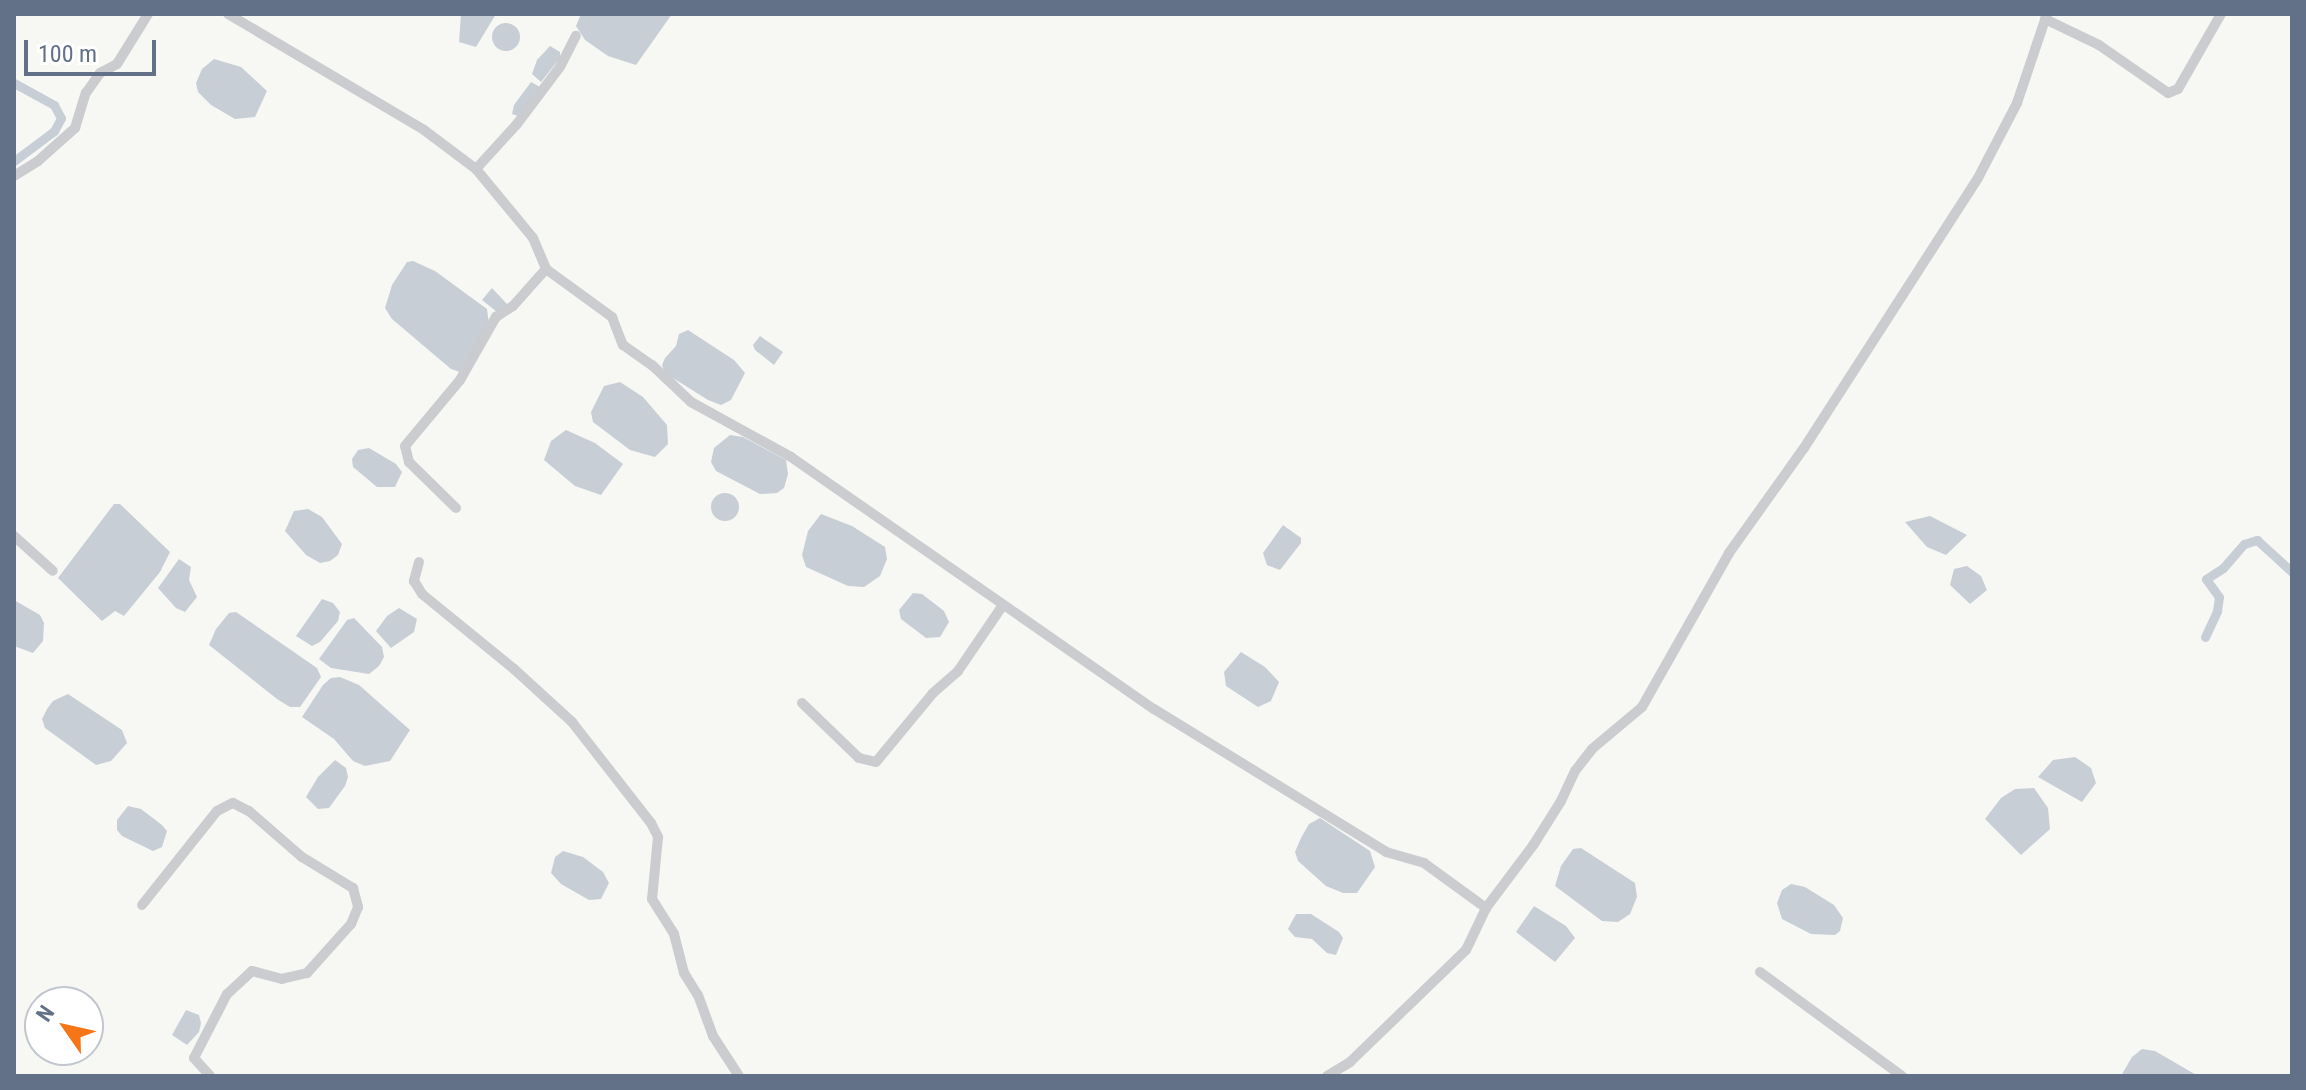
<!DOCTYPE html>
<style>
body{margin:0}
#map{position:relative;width:2306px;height:1090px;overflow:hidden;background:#f7f8f4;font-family:"Roboto Condensed",sans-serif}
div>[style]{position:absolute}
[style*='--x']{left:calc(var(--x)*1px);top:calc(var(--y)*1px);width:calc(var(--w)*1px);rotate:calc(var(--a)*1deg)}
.water>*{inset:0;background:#c7ced5}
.round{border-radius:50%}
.canal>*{height:9px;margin:-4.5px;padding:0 4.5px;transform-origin:4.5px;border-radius:4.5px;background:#c7ced5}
.street>*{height:10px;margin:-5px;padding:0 5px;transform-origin:5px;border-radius:5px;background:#caccd0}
span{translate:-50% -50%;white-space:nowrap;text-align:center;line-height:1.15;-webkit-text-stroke:8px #fff;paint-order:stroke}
.frame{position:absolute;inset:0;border:16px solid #637188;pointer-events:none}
.north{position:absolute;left:24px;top:986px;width:80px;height:80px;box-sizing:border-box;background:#fff;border:2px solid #c1c6cf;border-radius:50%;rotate:304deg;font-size:22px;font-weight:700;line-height:32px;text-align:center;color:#637188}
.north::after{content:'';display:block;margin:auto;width:28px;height:36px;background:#f57517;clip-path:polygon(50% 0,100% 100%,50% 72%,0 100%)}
.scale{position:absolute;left:24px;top:40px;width:132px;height:36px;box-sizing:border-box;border:4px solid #637188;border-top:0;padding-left:10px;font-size:24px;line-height:28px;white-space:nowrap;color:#637188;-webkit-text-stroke:6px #fff;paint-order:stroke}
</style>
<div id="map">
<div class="water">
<div style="clip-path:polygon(461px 14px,496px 14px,476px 47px,459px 42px)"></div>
<div style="clip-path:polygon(581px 14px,672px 14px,636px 65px,608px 56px,585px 40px,576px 26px)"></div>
<div class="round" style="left:492px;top:23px;width:28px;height:28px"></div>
<div style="clip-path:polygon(550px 46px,560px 52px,560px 58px,541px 82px,532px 74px,537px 60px)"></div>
<div style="clip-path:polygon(214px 59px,241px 67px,267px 91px,255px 117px,235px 119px,211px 105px,198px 92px,196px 83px,202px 69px)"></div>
<div style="clip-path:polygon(531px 82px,540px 87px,518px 116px,512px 114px,514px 105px)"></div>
<div style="clip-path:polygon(413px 261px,435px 271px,487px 309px,489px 325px,460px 372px,451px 369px,392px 319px,385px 308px,392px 285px,407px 262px)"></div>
<div style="clip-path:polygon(492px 288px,507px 304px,497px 312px,482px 300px)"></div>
<div style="clip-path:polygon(688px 330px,734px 360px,745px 373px,731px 400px,721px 405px,708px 400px,665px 373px,662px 365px,665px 358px,676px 346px,679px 334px)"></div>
<div style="clip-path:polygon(760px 336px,783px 352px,774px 365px,755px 350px,753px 345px)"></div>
<div style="clip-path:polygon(620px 382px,643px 397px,667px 425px,668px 444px,655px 457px,630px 450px,593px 422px,591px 412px,604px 386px)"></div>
<div style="clip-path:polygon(566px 430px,595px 443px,623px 464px,601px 495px,575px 486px,544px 460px,551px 441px)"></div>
<div style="clip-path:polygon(730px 435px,743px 437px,786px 460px,788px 474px,784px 488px,777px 493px,760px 494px,716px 471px,711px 462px,714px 448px)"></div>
<div style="clip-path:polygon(369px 448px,396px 464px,402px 472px,395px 487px,377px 487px,353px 467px,352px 459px,358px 450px)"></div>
<div class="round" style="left:711px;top:493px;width:28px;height:28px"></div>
<div style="clip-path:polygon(114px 504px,120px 504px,170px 552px,160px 572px,124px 616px,115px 611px,102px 621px,58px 578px)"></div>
<div style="clip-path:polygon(308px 509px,322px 517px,342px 544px,338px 555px,330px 561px,320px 563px,306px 555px,285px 531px,294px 511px)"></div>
<div style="clip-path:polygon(821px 514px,852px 526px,885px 547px,887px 559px,880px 576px,864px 587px,848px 586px,806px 567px,802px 555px,808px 531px)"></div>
<div style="clip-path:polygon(1930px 516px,1967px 535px,1946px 555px,1927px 547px,1905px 522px)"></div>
<div style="clip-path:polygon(1283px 525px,1301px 538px,1301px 543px,1280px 570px,1267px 565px,1263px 553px)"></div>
<div style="clip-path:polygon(179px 559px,191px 567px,189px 580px,197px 597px,185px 612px,176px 608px,158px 588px)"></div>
<div style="clip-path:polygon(1967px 566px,1981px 576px,1987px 590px,1970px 604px,1950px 585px,1954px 569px)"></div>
<div style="clip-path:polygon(913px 593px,922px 594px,944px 611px,949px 622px,940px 637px,926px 638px,901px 619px,899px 610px)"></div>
<div style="clip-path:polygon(322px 599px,333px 603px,340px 612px,338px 621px,320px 642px,312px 646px,296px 636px)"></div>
<div style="clip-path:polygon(14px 600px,40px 615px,44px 623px,43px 641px,33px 653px,14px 646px)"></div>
<div style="clip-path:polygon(399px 608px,417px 619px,414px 632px,391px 648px,376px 631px,387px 616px)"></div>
<div style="clip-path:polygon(236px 612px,317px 668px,321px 677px,300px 707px,290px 707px,277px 699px,209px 645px,216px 629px,229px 613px)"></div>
<div style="clip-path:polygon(354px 618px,382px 647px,384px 657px,379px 666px,369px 674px,331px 668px,319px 659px,347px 620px)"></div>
<div style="clip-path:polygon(1241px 652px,1265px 667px,1279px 682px,1271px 701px,1258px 707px,1226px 686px,1224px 672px)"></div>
<div style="clip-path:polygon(340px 677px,359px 685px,410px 730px,390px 761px,365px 766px,353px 761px,334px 739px,302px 717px,323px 685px,331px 678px)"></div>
<div style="clip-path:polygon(68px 694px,122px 730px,127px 743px,111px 761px,96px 765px,45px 728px,42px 719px,47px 709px,53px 701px)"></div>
<div style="clip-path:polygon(2075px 757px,2091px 768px,2096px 783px,2082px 802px,2038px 777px,2053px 760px)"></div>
<div style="clip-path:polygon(335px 760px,346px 768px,348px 777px,345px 786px,329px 808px,318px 809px,306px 797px,318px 777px)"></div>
<div style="clip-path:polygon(2034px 788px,2048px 808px,2050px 829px,2021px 855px,1985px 819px,2001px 798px,2015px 789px)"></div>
<div style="clip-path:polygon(128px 806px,141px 809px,162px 825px,167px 831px,162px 847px,153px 851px,122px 836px,117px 830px,117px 820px)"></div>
<div style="clip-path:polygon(1320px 818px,1370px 851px,1375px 867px,1357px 893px,1343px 893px,1326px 886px,1298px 861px,1295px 852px,1301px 838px,1309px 824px)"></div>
<div style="clip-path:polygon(1581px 848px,1635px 883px,1637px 897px,1630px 914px,1618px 922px,1602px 921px,1555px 886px,1561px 866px,1573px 849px)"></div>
<div style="clip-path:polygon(563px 851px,583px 857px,603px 872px,609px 883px,601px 899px,589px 900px,561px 884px,551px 873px,555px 857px)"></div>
<div style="clip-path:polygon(1791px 884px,1805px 887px,1834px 905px,1843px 918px,1840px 931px,1835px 935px,1811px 934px,1782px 919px,1777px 903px,1782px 890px)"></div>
<div style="clip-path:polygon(1534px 906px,1566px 926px,1575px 938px,1555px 962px,1516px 932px)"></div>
<div style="clip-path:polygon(1296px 914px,1311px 914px,1339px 932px,1343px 938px,1336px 955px,1327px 953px,1312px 939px,1295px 937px,1288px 929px)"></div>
<div style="clip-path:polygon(186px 1010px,199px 1015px,201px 1023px,199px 1032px,187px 1045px,172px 1035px)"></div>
<div style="clip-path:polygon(2142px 1049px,2155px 1051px,2198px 1076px,2121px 1076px,2132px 1057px)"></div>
</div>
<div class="canal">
<div style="--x:14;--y:83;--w:46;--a:28.8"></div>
<div style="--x:54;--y:105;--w:15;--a:62"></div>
<div style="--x:61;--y:118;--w:15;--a:118"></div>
<div style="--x:54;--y:131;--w:50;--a:143.1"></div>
<div style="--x:2205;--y:637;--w:29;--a:-65"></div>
<div style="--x:2217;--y:611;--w:14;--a:-82"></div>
<div style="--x:2219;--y:597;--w:22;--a:-126"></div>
<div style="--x:2206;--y:579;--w:20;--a:-33"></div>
<div style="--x:2223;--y:568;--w:32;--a:-49"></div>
<div style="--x:2244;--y:544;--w:14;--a:-17"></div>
<div style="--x:2257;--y:540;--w:47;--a:42.4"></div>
</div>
<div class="street">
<div style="--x:228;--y:14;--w:228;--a:30.6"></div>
<div style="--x:424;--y:130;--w:65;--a:36.9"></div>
<div style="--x:476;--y:169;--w:89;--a:50.4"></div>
<div style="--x:533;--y:238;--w:34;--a:67"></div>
<div style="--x:546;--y:269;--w:82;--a:36"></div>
<div style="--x:612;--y:317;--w:30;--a:69"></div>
<div style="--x:623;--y:345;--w:35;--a:35"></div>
<div style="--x:652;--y:365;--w:54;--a:43.5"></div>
<div style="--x:691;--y:402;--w:114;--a:28.8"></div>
<div style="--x:791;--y:457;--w:442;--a:34.8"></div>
<div style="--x:1154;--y:709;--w:273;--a:31.6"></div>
<div style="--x:1386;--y:852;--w:40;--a:16"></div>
<div style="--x:1424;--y:863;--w:77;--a:36"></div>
<div style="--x:2045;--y:19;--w:60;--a:25.7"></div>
<div style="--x:2099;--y:45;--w:84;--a:34.8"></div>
<div style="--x:2168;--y:93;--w:11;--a:-22"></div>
<div style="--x:2178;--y:89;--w:86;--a:-60.2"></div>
<div style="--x:476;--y:169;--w:61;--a:-47.7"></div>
<div style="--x:517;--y:124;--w:71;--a:-53"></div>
<div style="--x:560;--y:67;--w:35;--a:-63"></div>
<div style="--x:14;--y:176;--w:28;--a:-32"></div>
<div style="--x:38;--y:161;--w:50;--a:-41.7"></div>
<div style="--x:75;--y:128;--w:37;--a:-73"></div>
<div style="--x:86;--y:93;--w:24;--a:-55"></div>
<div style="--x:100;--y:73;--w:19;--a:-28"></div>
<div style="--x:117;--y:64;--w:59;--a:-58.2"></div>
<div style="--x:456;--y:508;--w:66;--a:-135.6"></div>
<div style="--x:409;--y:462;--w:16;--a:-104"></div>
<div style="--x:405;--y:446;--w:86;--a:-50.2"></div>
<div style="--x:460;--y:380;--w:73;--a:-60.3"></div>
<div style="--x:496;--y:317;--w:20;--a:-33"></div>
<div style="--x:513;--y:306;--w:50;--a:-48.3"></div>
<div style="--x:14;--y:536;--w:52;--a:41.9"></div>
<div style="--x:419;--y:562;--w:20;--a:105"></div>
<div style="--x:414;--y:581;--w:15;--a:58"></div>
<div style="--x:422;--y:594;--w:119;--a:39.2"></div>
<div style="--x:514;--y:669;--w:79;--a:42.4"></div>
<div style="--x:572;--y:722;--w:128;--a:52"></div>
<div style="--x:651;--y:823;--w:16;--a:63"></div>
<div style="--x:658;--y:837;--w:62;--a:95.5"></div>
<div style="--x:652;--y:899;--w:41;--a:57.8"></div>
<div style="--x:674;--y:934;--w:40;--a:75.6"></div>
<div style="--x:684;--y:973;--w:26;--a:58"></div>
<div style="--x:698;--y:995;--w:44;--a:69.9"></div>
<div style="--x:713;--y:1036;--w:48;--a:57"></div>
<div style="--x:802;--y:703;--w:79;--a:44"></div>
<div style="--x:859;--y:758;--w:17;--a:13"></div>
<div style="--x:876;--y:762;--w:89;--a:-50.4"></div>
<div style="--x:933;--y:693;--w:33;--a:-41"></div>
<div style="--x:958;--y:671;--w:80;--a:-55.7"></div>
<div style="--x:142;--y:905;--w:120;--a:-51.4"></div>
<div style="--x:217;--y:811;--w:18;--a:-27"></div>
<div style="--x:233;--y:803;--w:18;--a:27"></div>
<div style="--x:249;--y:811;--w:70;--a:41"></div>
<div style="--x:302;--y:857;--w:60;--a:31.3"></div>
<div style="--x:353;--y:888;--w:20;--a:75"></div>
<div style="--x:358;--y:907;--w:18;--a:112"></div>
<div style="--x:351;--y:924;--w:66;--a:131.9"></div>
<div style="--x:307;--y:973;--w:26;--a:167"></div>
<div style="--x:282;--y:979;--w:31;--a:-165"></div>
<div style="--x:252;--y:971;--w:34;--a:137"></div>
<div style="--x:227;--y:994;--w:72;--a:117.3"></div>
<div style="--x:194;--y:1058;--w:24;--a:48"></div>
<div style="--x:1760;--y:972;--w:176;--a:36.2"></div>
<div style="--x:1327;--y:1076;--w:27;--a:-31"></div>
<div style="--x:1350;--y:1062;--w:161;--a:-44"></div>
<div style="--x:1466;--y:950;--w:47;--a:-64.5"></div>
<div style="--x:1486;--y:908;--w:80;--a:-53.1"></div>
<div style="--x:1534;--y:844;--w:51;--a:-57.9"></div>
<div style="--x:1561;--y:801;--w:33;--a:-65"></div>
<div style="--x:1575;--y:771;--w:28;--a:-52"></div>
<div style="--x:1592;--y:749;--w:65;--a:-40"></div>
<div style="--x:1642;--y:707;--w:177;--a:-60.5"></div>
<div style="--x:1729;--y:553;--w:129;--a:-54.5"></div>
<div style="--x:1804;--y:448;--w:321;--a:-57.2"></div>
<div style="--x:1978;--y:178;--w:85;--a:-62.5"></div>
<div style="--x:2017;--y:103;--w:94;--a:-71.4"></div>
</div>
<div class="frame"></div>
<div class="north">N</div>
<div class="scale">100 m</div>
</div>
